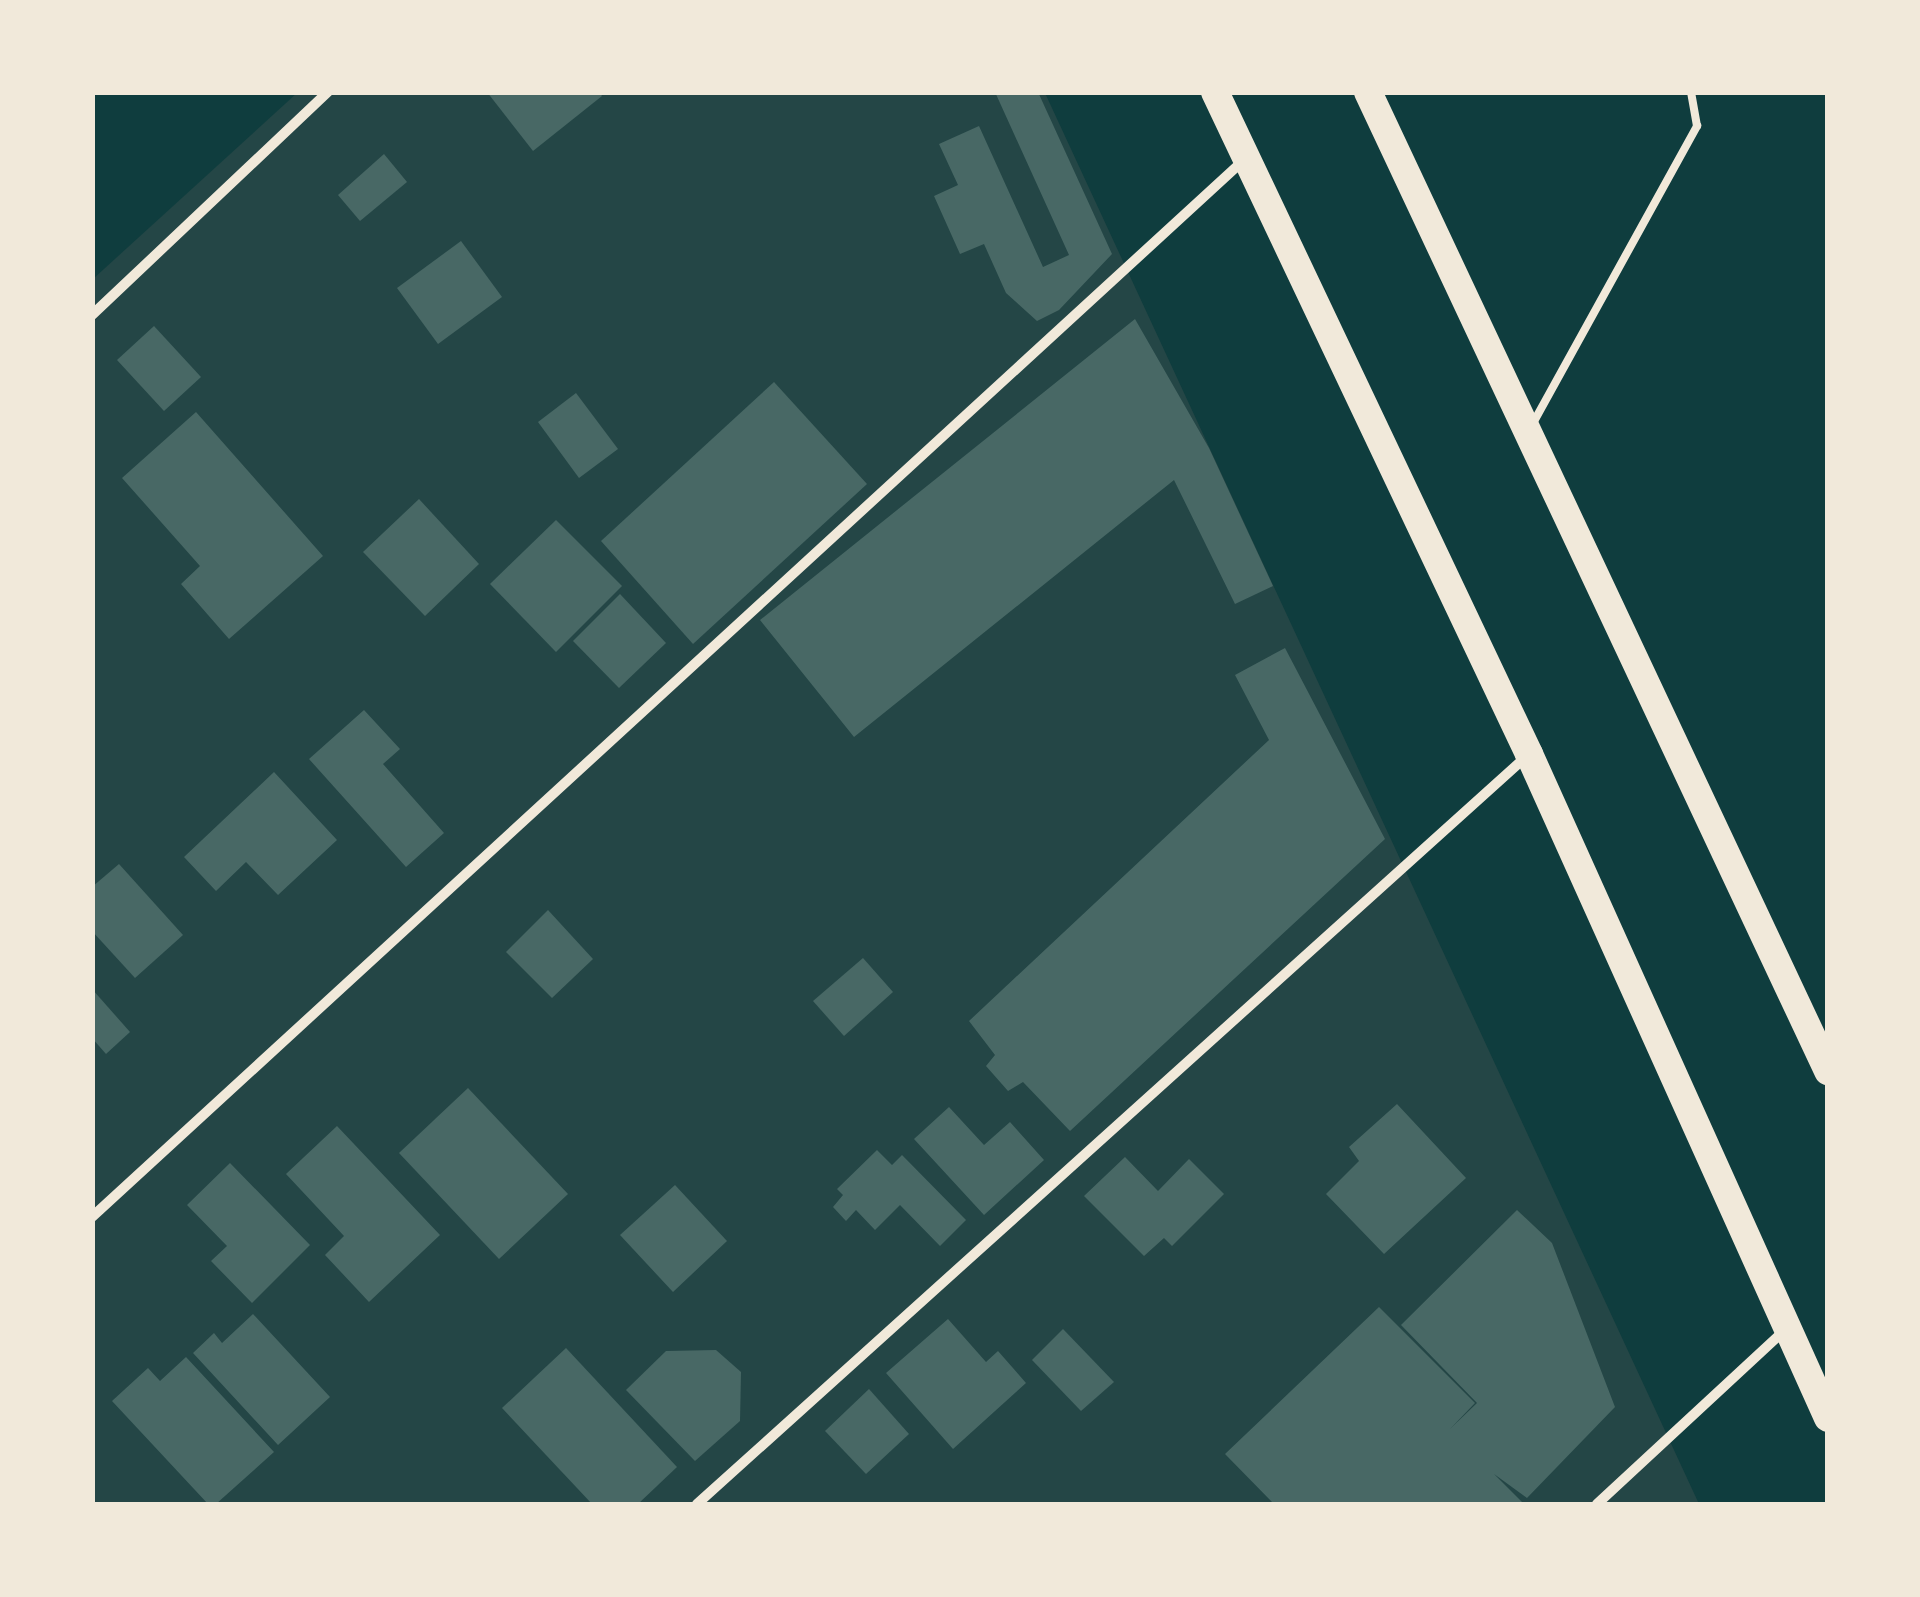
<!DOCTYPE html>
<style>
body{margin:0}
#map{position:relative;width:1920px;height:1597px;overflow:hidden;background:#0f3d3e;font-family:"Libre Baskerville",serif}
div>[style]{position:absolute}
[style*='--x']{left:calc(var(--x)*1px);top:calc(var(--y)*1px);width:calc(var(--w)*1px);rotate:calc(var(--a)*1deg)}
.green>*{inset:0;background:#244646}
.building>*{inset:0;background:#486865}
.service>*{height:8px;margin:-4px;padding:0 4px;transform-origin:4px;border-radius:4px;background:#f1e9da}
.minor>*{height:10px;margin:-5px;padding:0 5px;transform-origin:5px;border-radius:5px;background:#f1e9da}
.trunk>*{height:28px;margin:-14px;padding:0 14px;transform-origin:14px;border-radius:14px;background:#f1e9da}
span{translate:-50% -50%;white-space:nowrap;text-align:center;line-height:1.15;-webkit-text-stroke:9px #f1e9da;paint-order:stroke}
.frame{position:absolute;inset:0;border:95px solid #f1e9da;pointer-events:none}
</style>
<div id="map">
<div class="green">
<div style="clip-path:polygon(297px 93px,1045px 93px,1699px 1504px,93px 1504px,93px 279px)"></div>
</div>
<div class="building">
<div style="clip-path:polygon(487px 92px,599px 92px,602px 96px,533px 151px)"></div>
<div style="clip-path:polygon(995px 92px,1038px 92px,1112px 254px,1059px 310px,1037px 321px,1006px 293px,984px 244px,960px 254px,934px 196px,958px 185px,939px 144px,979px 126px,1043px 267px,1069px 255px)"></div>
<div style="clip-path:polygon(384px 154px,407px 182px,360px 221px,338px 195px)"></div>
<div style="clip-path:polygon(461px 241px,502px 297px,438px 344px,397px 288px)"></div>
<div style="clip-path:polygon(1135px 319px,1209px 448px,1273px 586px,1235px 604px,1174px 480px,854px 737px,760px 620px)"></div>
<div style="clip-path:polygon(154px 326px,201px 377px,164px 411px,117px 360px)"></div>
<div style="clip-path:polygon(774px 382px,867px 484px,693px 644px,601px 541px)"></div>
<div style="clip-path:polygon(576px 393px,618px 449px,579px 478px,538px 422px)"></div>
<div style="clip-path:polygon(196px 412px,323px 556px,229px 639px,181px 584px,200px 566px,122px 478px)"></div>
<div style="clip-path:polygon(419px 499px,479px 564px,425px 616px,363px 552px)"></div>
<div style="clip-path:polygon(556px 520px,622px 586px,556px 652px,490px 584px)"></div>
<div style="clip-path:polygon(620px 594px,666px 643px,619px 688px,573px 641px)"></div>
<div style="clip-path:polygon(1285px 648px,1385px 839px,1070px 1131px,1023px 1082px,1008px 1091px,986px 1066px,995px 1055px,969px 1021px,1269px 740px,1235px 675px)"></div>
<div style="clip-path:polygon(364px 710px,400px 749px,383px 764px,444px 833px,406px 867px,309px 759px)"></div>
<div style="clip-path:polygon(274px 772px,337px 840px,278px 895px,246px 862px,216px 891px,184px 857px)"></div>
<div style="clip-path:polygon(119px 864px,183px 935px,135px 978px,92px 931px,92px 887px)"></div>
<div style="clip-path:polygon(548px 910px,593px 959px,552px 998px,506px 952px)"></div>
<div style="clip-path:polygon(863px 958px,893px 992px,844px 1036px,813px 1001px)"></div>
<div style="clip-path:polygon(92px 989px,130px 1032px,106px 1054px,92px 1038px)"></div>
<div style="clip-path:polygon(468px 1088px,568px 1194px,499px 1259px,399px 1153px)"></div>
<div style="clip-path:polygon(1397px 1104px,1466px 1178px,1384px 1254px,1326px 1194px,1359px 1161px,1349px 1147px)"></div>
<div style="clip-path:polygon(949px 1107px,984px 1145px,1010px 1122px,1044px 1160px,984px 1215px,914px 1139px)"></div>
<div style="clip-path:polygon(337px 1126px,440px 1235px,369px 1302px,325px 1255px,344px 1236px,286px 1174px)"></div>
<div style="clip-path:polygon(877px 1150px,892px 1165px,902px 1155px,966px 1220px,940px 1246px,900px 1205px,875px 1230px,856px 1210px,846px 1221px,833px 1207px,843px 1195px,837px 1189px)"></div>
<div style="clip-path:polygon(1125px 1157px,1158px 1191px,1189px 1159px,1224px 1194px,1172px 1246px,1164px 1238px,1144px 1256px,1084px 1196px)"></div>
<div style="clip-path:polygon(230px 1163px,310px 1245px,252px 1303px,211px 1261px,227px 1246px,187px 1205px)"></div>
<div style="clip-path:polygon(675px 1185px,727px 1241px,673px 1292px,620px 1235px)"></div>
<div style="clip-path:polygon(1517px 1210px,1552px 1243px,1615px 1407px,1527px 1498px,1494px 1474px,1524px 1504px,1274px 1504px,1225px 1454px,1379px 1307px,1475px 1403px,1450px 1429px,1477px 1403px,1401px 1325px)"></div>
<div style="clip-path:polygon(253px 1314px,330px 1397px,278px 1445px,193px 1353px,214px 1333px,222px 1343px)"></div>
<div style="clip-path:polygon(948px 1319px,986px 1362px,998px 1351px,1026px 1383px,953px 1449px,886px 1373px)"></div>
<div style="clip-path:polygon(1063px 1329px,1114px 1382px,1081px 1411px,1032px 1360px)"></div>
<div style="clip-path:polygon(566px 1348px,677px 1467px,638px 1504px,592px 1504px,502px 1408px)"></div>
<div style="clip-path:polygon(716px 1350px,741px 1372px,740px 1421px,695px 1461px,626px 1390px,666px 1351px)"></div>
<div style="clip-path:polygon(186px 1357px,274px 1452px,216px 1504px,208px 1504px,112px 1401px,148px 1368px,160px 1381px)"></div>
<div style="clip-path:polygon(869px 1389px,909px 1434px,866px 1474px,825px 1431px)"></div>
</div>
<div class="service">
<div style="--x:1532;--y:425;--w:342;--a:-61.1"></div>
<div style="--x:1697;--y:126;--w:35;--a:-100"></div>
</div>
<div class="minor">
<div style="--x:92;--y:315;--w:325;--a:-43.4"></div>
<div style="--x:92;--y:1217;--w:1565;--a:-42.54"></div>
<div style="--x:697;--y:1504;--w:1119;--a:-42.03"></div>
<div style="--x:1597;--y:1504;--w:256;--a:-42.8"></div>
</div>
<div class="trunk">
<div style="--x:1215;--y:92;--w:733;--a:64.62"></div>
<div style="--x:1529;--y:754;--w:728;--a:65.76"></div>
<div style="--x:1368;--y:92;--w:1082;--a:64.83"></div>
</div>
<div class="frame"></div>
</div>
